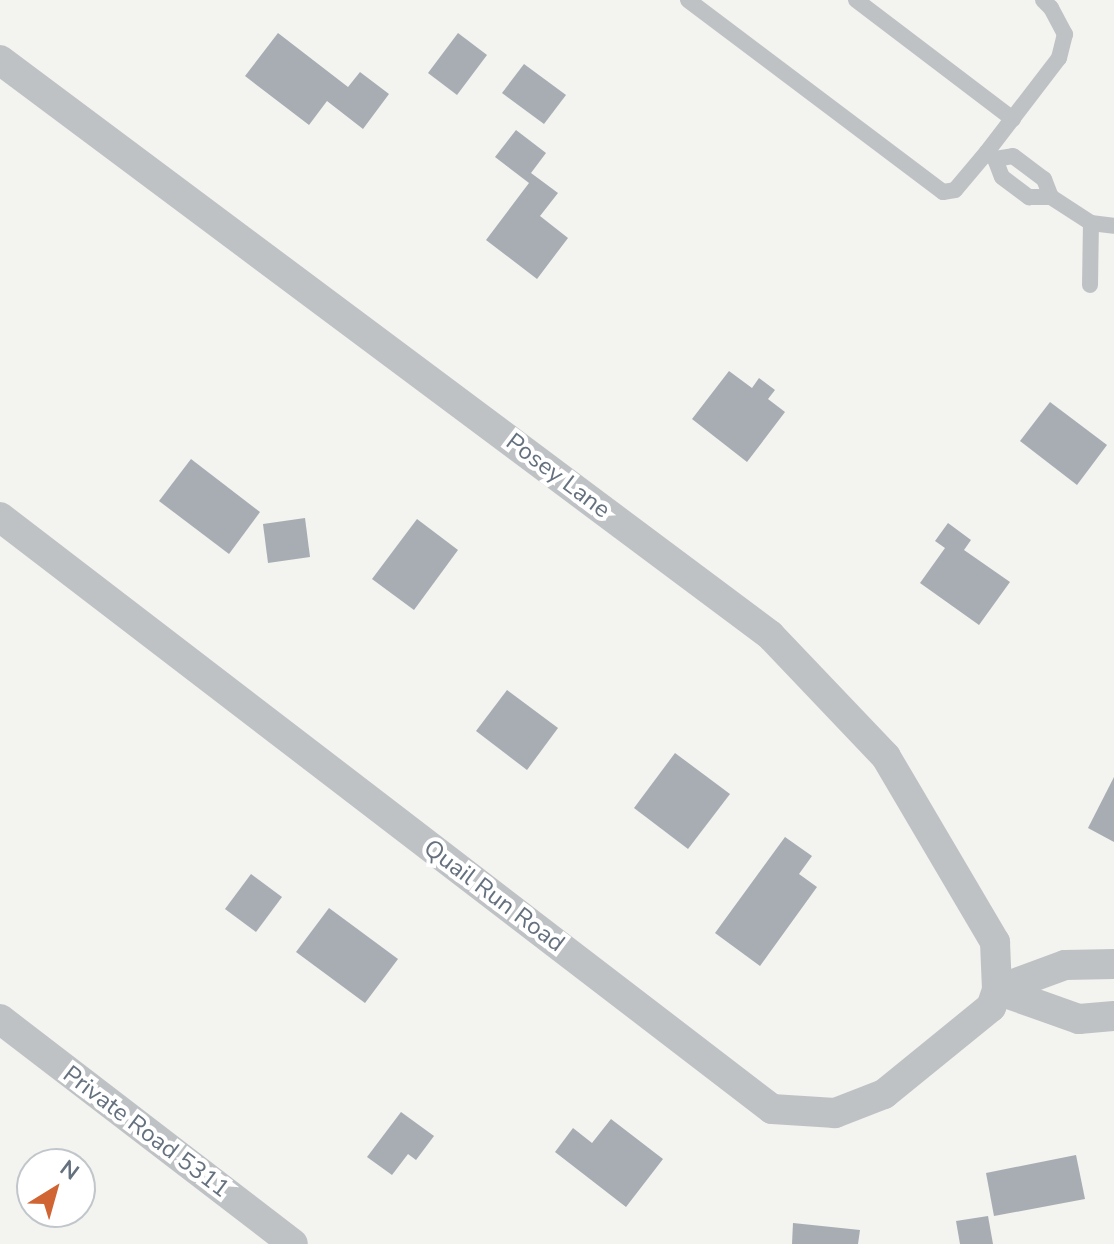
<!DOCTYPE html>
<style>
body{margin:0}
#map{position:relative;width:1114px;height:1244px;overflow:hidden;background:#f3f3f0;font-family:"Nunito Sans",sans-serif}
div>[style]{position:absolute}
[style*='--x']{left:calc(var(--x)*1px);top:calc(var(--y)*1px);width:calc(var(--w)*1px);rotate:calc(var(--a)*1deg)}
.building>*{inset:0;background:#a7adb2}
.lane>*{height:16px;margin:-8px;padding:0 8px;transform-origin:8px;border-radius:8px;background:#bfc2c5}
.street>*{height:30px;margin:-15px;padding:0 15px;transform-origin:15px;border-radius:15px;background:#bfc2c5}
span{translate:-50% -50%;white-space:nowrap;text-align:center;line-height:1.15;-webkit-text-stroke:8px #fff;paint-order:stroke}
.street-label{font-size:24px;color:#65717e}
.north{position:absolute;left:16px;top:1148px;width:80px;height:80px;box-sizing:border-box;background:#fff;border:2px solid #c1c6cb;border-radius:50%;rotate:37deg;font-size:22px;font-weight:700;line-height:32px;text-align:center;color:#65717e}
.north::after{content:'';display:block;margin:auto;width:28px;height:36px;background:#d06533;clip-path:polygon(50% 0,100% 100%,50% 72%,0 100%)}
</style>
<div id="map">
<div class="building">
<div style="clip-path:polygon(278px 33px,348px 87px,360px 72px,389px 94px,363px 129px,327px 101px,309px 125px,245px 76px)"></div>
<div style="clip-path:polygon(458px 33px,487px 55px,457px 95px,428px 73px)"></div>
<div style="clip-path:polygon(524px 64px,566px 95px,544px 124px,502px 93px)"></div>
<div style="clip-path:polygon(516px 130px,546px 153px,531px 173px,558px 193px,540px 216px,568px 238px,537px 279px,486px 240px,529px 183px,495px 157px)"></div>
<div style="clip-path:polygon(729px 371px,752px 388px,759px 378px,775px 390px,768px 399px,785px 412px,747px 462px,692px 419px)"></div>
<div style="clip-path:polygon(1050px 402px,1107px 445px,1077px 485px,1020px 441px)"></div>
<div style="clip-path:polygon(191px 459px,260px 512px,229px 554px,159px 501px)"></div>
<div style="clip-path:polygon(305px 518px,310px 557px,268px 563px,263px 524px)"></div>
<div style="clip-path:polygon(417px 519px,458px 550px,414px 610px,372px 579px)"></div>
<div style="clip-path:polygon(948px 523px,971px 540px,964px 550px,1010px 582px,979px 625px,920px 583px,945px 548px,935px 541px)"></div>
<div style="clip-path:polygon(507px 690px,558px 728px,527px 770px,476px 731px)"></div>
<div style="clip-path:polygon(675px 753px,730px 794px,688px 849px,634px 808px)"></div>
<div style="clip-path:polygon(1114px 777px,1114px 842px,1088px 828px)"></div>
<div style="clip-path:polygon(785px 837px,812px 856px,799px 874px,817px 887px,760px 966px,715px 933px)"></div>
<div style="clip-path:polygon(251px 874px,282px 897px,256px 932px,225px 909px)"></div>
<div style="clip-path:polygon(329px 908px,398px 959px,365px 1003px,296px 952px)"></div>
<div style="clip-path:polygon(401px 1112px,434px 1136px,416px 1160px,408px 1154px,392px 1175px,367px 1157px)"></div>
<div style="clip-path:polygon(611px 1119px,663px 1159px,626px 1207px,555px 1152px,573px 1128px,592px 1143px)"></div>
<div style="clip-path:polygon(1076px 1155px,1085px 1199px,994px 1216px,986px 1173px)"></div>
<div style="clip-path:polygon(988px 1216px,993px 1244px,960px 1244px,956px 1221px)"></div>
<div style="clip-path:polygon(793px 1223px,860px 1230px,858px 1244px,792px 1244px)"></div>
</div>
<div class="lane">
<div style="--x:688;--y:0;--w:319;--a:37"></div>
<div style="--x:943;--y:192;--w:12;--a:-9"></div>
<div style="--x:955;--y:190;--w:50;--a:-49.9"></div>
<div style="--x:856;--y:0;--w:197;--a:37.2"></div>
<div style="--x:1043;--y:0;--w:11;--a:45"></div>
<div style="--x:1051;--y:8;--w:30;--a:62"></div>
<div style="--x:1065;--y:34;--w:25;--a:104"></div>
<div style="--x:1059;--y:58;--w:118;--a:127.5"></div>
<div style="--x:987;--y:152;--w:11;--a:41"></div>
<div style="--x:995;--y:159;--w:19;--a:69"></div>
<div style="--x:1002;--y:177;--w:34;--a:37"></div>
<div style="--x:1029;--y:197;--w:22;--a:0"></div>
<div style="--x:1051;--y:197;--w:48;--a:33"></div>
<div style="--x:1091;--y:223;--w:23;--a:7"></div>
<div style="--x:995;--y:159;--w:18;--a:-9"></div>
<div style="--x:1013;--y:156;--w:39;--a:37"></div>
<div style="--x:1044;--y:179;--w:19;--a:69"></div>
<div style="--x:1090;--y:285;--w:62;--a:-89.1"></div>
</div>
<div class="street">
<div style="--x:0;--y:60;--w:961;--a:36.75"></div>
<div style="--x:770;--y:635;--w:168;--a:46.4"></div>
<div style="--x:886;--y:757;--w:215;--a:59.5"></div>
<div style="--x:995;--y:942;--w:48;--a:87.6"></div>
<div style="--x:997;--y:990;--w:18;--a:109"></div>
<div style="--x:991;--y:1007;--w:138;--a:140.9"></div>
<div style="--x:884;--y:1094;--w:53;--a:158.8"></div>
<div style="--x:835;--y:1113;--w:63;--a:-176.4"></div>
<div style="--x:772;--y:1109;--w:973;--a:-142.52"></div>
<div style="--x:997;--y:990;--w:87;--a:19.5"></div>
<div style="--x:1079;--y:1019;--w:35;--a:-5"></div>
<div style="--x:997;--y:990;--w:72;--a:-20.2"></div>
<div style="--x:1065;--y:965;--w:49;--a:-1.2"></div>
<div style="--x:0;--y:1019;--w:369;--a:37.5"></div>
</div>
<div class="street-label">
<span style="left:558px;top:476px;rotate:37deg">Posey Lane</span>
<span style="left:494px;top:896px;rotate:37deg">Quail Run Road</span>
<span style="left:146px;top:1132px;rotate:37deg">Private Road 5311</span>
</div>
<div class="north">N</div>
</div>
